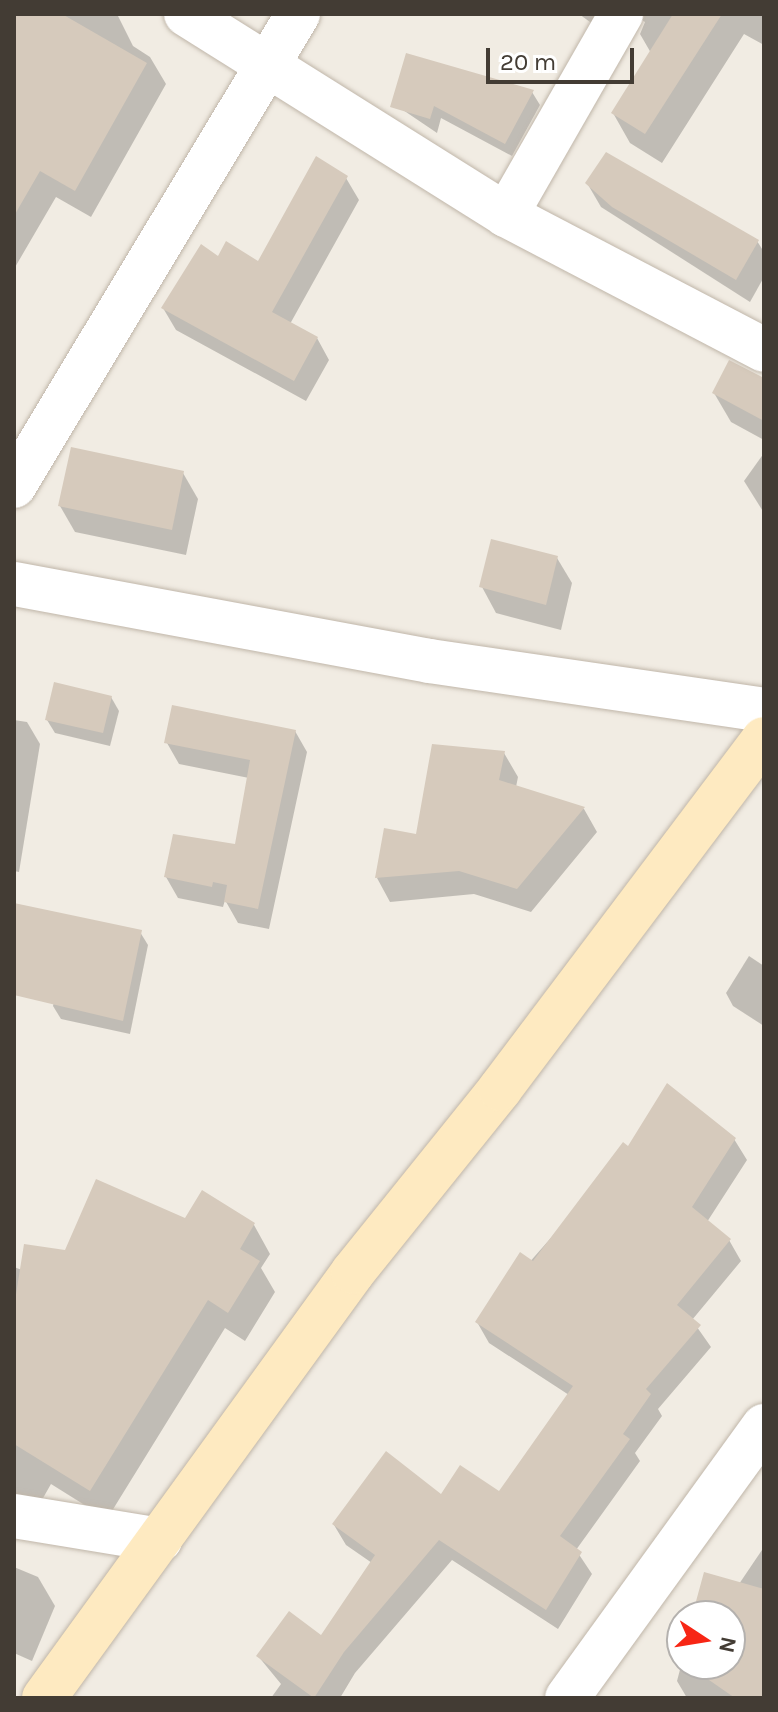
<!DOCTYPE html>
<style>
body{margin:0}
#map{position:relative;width:778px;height:1712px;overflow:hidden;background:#f1ece3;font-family:Karla,sans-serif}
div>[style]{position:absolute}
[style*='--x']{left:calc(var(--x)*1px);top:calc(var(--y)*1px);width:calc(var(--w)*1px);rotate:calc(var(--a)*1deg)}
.shadow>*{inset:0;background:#0003}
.building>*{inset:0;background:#d6cabc}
.roads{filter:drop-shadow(0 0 2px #c0b6a9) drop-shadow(0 0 2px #c0b6a9)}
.minor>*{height:44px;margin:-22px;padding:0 22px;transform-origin:22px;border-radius:22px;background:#fff}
.secondary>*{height:44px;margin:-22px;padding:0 22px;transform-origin:22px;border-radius:22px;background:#feeac1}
span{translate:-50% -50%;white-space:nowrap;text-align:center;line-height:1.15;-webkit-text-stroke:6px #fff;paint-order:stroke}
.frame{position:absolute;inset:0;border:16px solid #433c34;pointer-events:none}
.north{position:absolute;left:666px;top:1600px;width:80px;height:80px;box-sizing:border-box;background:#fff;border:2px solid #b4b1ae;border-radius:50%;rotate:102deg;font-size:22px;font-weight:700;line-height:32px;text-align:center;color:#433c34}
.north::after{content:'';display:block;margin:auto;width:28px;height:36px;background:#f72615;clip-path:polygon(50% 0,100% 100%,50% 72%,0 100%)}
.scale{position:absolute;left:486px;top:48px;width:148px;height:36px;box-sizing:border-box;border:4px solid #433c34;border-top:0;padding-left:10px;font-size:24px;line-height:28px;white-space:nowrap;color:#433c34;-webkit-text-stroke:6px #fff;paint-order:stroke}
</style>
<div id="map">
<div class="shadow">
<div style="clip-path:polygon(14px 14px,117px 14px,133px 46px,150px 57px,166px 84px,91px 217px,56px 197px,14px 269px)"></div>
<div style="clip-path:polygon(579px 14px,764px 14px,764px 45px,744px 34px,662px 163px,630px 143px,613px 113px,651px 53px,640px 34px,645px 22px,638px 18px,612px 38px)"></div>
<div style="clip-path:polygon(532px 92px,540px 105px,512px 156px,441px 118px,437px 133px,403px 110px)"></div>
<div style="clip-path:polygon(346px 178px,359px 200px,290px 324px,317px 338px,329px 360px,306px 401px,176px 330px,163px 308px,218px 258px,259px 264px)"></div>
<div style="clip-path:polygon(587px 183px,757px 241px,764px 252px,764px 277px,750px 302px,601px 207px)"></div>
<div style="clip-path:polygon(764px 381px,764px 440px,731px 422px,714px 393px)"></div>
<div style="clip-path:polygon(764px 453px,764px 513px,744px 481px)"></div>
<div style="clip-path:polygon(183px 473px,198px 499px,186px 555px,75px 532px,60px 506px)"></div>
<div style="clip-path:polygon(557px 558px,572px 583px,561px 630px,496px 613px,482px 587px)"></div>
<div style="clip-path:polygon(111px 697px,119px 711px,110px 746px,55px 733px,47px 720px)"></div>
<div style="clip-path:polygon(14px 720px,27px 722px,40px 744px,19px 872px,14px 871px)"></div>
<div style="clip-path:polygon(295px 731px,307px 752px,269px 929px,238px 923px,225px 900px,223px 907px,178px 898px,166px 877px,236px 846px,249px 778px,179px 764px,167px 743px)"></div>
<div style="clip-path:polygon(504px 753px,518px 777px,516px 787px,584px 809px,597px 832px,531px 912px,474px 894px,390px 902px,377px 878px)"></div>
<div style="clip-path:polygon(72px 917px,140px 932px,148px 945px,130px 1034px,61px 1019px,53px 1006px)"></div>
<div style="clip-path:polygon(749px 956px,764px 966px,764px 1026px,733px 1006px,726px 993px)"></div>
<div style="clip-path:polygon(734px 1139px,747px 1160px,707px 1222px,729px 1240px,741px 1261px,692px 1320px,711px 1347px,658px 1409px,662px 1416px,635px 1453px,640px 1461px,576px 1550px,592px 1574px,558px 1629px,452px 1560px,355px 1673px,340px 1698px,271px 1698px,281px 1684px,258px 1656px,321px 1638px,372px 1563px,346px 1545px,334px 1525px,442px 1496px,500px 1493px,569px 1395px,489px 1343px,477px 1322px,629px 1149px)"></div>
<div style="clip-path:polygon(185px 1220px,254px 1225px,270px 1254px,261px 1268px,275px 1292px,245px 1341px,225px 1328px,107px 1519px,51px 1484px,30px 1521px,14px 1528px,14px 1267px,22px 1270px)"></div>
<div style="clip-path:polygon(764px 1547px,764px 1698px,687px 1698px,677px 1681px,682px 1662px,730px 1664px,730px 1616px,694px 1616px,739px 1584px)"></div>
<div style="clip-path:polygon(14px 1567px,38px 1577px,55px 1606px,32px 1661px,14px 1653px)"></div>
</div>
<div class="building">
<div style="clip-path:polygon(14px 14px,62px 14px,147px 63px,75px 191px,40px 171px,14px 216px)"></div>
<div style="clip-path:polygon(673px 14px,722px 14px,645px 134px,611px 113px)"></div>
<div style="clip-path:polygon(406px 53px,534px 90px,505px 144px,434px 106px,430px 119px,390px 107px)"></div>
<div style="clip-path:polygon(606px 152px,759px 240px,736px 280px,612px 207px,585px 183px)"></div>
<div style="clip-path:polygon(316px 156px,348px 176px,272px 312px,318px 337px,294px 381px,161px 308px,201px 244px,218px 256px,226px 241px,258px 261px)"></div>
<div style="clip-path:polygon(729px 360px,764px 378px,764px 421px,712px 393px)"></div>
<div style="clip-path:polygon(71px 447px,184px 471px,172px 530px,58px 506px)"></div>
<div style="clip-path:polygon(491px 539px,558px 556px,546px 605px,479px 587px)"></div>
<div style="clip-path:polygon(54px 682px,112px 696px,103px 733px,45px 720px)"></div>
<div style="clip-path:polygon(172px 705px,296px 730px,258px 909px,224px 902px,227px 885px,213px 882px,212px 887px,164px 877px,173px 834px,235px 844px,250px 760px,164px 743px)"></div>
<div style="clip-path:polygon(432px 744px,505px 751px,499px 780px,585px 807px,517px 889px,459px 871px,375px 878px,384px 828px,416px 834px)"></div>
<div style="clip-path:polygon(14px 903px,142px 930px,123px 1021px,14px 995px)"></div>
<div style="clip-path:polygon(667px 1083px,736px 1138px,692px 1207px,731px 1239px,677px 1305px,701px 1325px,646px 1389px,651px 1394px,623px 1434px,630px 1439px,560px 1536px,582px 1552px,546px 1610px,439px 1540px,344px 1652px,314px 1698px,256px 1656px,289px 1611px,321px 1635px,375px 1555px,332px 1524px,386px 1451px,441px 1494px,460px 1465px,499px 1491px,573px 1386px,475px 1322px,520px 1252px,533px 1261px,623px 1142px,628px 1146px)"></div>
<div style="clip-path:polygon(96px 1179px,185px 1218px,202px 1190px,255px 1223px,240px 1249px,260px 1261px,228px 1313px,208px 1300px,90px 1491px,14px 1444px,14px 1307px,24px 1244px,65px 1250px)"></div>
<div style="clip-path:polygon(704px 1572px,764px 1589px,764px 1698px,735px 1698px,686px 1664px,730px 1664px,730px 1616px,692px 1616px)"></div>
</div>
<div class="roads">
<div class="minor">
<div style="--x:186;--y:14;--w:378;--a:32.1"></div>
<div style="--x:506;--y:215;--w:291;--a:27.6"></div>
<div style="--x:506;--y:215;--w:232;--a:-60.2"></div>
<div style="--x:14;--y:486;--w:551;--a:-58.96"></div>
<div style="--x:14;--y:584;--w:422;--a:10.5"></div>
<div style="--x:429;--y:661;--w:339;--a:8.3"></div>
<div style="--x:14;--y:1516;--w:148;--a:9.3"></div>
<div style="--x:567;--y:1698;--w:336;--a:-54.1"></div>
</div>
<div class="secondary">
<div style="--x:44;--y:1698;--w:526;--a:-54.04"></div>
<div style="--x:353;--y:1272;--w:235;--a:-51.2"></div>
<div style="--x:500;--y:1089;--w:438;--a:-53"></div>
</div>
</div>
<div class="frame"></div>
<div class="north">N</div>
<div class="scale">20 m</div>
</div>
